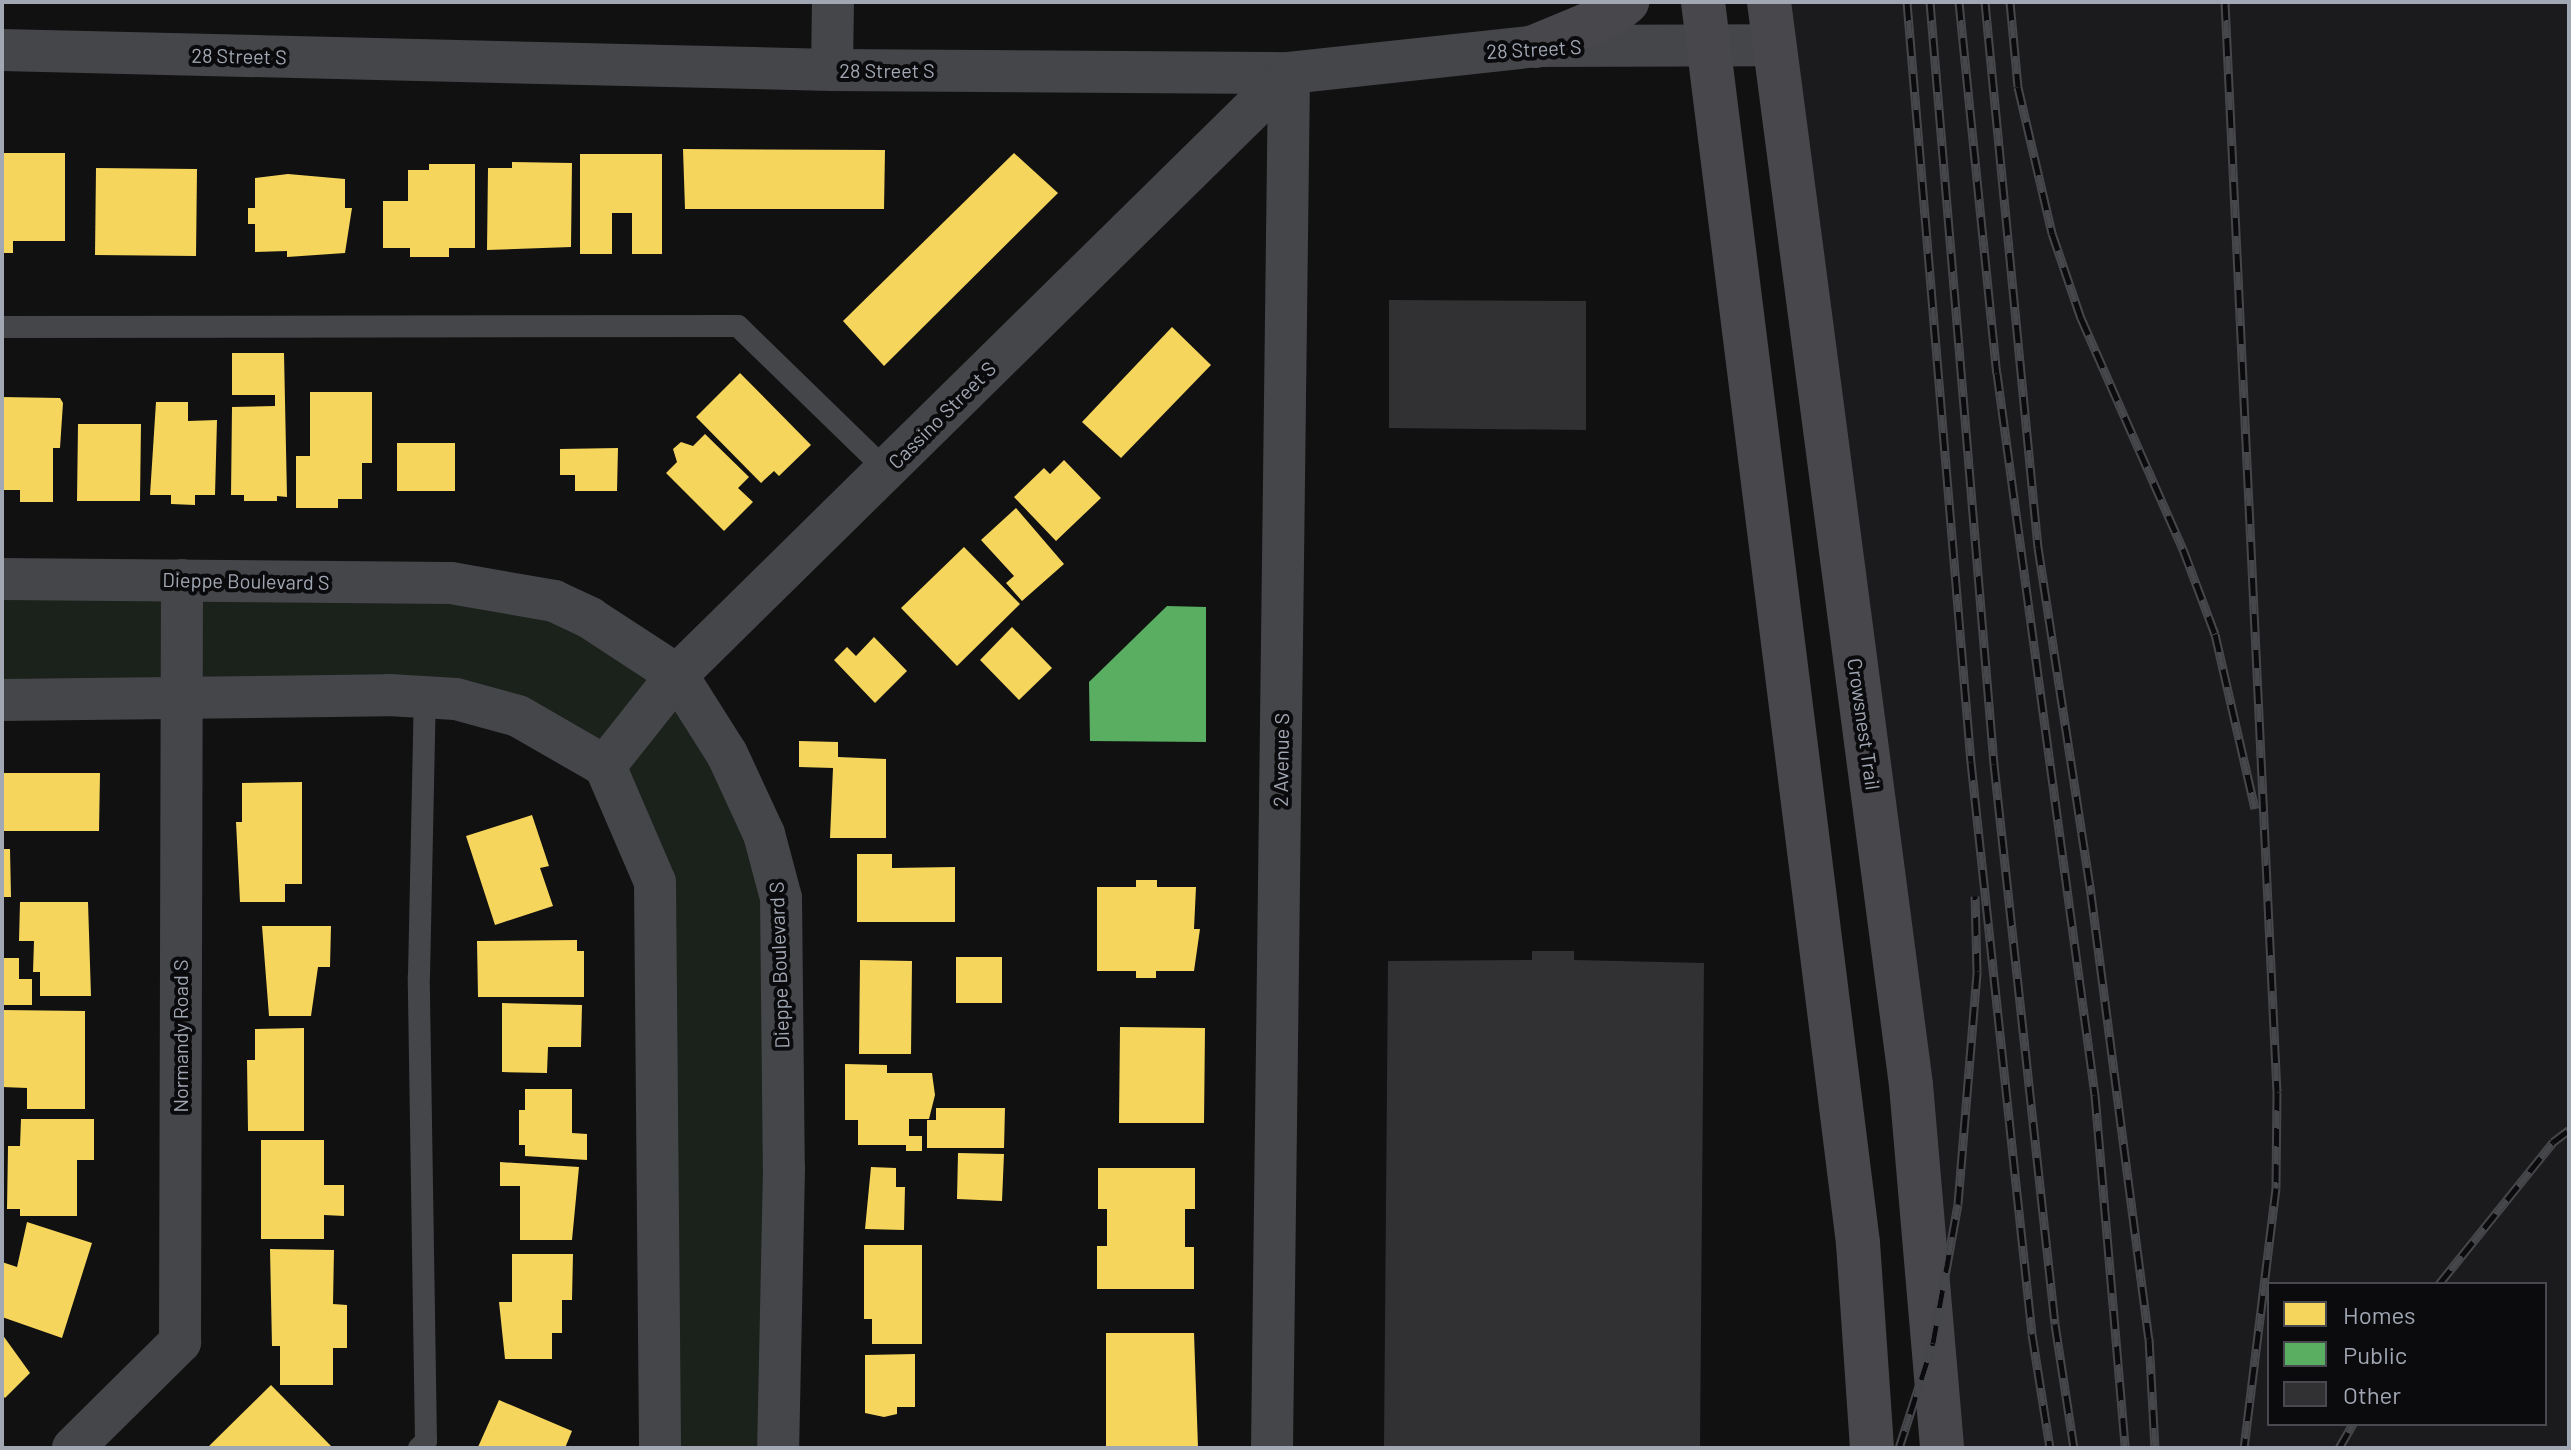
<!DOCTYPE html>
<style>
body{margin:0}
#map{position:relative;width:2571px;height:1450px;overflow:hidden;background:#111;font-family:Barlow,sans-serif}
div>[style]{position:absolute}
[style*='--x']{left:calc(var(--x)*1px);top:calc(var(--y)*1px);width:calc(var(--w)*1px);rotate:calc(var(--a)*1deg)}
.built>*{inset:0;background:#1b1b1d}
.green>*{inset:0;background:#1b211b}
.homes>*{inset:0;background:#f6d55c}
.public>*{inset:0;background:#5aae61}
.building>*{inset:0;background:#313133}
.lane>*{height:22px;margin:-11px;padding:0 11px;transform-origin:11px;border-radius:11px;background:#45464a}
.street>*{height:42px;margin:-21px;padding:0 21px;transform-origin:21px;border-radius:21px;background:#45464a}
.highway>*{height:44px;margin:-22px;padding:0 22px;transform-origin:22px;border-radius:22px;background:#48484c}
.rail>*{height:9px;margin-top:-4.5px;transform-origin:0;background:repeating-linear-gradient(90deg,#0b0b0d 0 18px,#46474a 0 36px);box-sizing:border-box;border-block:2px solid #46474a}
span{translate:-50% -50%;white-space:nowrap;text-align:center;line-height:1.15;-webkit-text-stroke:8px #0b0b0d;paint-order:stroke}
.street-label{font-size:20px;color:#a1a7b3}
.frame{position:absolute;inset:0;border:4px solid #a1a7b3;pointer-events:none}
.legend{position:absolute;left:2267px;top:1282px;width:280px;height:144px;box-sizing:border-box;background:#0b0b0d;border:2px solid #47494f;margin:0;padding:10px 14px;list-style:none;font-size:24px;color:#a1a7b3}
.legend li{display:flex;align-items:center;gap:16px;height:40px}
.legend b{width:40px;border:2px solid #47494f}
</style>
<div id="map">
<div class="built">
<div style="clip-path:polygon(evenodd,1769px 2px,2569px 2px,2569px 1448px,1942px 1448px,1769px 2px,2269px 1284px,2545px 1284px,2545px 1424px,2269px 1424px,2269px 1284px)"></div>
</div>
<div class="green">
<div style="clip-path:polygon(2px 579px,509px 591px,677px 675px,764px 834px,778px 1448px,660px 1448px,655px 882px,605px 766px,518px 716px,2px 700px)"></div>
</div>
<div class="homes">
<div style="clip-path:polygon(683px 149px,885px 150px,884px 209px,685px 209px)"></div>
<div style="clip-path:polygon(2px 153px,65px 153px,65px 241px,13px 241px,13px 253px,2px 253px)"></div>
<div style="clip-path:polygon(1014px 153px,1058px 193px,884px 366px,843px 321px)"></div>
<div style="clip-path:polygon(580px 154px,662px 154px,662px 254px,632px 254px,632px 213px,612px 213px,612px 254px,580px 254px)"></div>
<div style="clip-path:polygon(512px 162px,572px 163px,571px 247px,487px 250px,488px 168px,512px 168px)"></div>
<div style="clip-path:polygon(429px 164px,475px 164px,475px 248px,449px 248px,449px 257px,410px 257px,410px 248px,383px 248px,383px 201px,408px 201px,408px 170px,429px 170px)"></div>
<div style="clip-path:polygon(96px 168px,197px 169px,196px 256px,95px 255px)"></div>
<div style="clip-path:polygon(288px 174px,345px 179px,345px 208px,352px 208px,345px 253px,287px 257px,287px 251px,255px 252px,255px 224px,248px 224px,248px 208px,255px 208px,255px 178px)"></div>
<div style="clip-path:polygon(1172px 327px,1211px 365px,1121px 458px,1082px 422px)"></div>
<div style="clip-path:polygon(232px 353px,284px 353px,287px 497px,277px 496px,277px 501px,244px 501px,244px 495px,231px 495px,232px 407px,275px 406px,275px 395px,232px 395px)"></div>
<div style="clip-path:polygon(740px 373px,811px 445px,779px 476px,774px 471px,761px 483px,696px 417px)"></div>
<div style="clip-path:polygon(310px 392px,372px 392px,372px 463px,362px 463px,362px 499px,338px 499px,338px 508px,296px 508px,296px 456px,310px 456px)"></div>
<div style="clip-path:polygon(2px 397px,60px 398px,63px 403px,60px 448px,53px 448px,53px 502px,20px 502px,20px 490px,2px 490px)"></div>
<div style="clip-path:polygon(156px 402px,188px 402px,188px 421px,217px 420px,215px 495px,195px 495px,195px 505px,171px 504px,171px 495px,150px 495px)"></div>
<div style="clip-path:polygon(78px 424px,141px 424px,140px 501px,77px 501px)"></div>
<div style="clip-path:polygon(705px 434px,749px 477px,738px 488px,753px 502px,724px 531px,666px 473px,677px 462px,673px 449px,681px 442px,693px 446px)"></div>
<div style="clip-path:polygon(397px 443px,455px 443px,455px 491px,397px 491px)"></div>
<div style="clip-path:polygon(618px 448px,617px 491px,575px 491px,575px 475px,560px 475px,560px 449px)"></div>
<div style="clip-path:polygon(1064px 460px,1101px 498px,1056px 541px,1014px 497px,1044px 468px,1050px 474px)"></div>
<div style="clip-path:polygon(1016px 508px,1064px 564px,1022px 601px,1006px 583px,1014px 576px,981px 540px)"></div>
<div style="clip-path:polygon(964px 547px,1020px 604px,957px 666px,901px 608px)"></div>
<div style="clip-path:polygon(1012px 627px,1052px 668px,1019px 700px,980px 660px)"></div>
<div style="clip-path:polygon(874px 637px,907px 671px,875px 703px,834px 660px,847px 647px,856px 656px)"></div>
<div style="clip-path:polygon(799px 741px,838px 742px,838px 757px,886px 759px,886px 838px,830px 838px,833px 768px,799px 767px)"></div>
<div style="clip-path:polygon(3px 773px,100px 773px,99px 831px,2px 831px)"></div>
<div style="clip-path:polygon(302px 782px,302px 884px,285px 884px,285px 902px,240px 902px,236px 822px,242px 822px,242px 783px)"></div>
<div style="clip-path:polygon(532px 815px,549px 866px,540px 868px,553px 906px,495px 925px,466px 836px)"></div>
<div style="clip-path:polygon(2px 849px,10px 849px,11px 897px,2px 897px)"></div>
<div style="clip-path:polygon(857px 854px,892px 854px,892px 868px,955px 867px,955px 922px,857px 922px)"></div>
<div style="clip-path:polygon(1136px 880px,1157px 880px,1157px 887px,1196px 887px,1194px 929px,1200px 929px,1194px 971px,1156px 971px,1156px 978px,1136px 978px,1136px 971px,1097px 971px,1097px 887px,1136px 887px)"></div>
<div style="clip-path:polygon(20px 902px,88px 902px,91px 996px,40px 996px,40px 972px,33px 972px,34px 941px,19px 941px)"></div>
<div style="clip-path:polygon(262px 926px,331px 926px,330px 967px,318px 967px,311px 1016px,269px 1016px)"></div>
<div style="clip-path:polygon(577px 940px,577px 951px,584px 951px,584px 997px,478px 997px,477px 941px)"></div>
<div style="clip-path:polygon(956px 957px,1002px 957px,1002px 1003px,956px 1003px)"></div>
<div style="clip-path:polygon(2px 958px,19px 958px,19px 979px,32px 979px,32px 1005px,2px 1005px)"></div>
<div style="clip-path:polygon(860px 960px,912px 961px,911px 1054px,859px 1054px)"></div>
<div style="clip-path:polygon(502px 1003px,582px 1005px,581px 1047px,548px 1047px,547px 1073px,502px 1072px)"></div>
<div style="clip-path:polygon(2px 1010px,85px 1011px,85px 1109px,27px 1109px,27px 1088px,2px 1087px)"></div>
<div style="clip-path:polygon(1120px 1027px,1205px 1028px,1204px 1123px,1119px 1123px)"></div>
<div style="clip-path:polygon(304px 1028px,304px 1131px,248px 1131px,247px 1060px,255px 1060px,255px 1029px)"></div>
<div style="clip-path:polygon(845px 1064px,887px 1065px,887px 1073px,932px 1073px,935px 1095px,929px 1119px,909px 1119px,909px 1136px,922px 1136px,922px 1151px,906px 1151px,906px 1145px,858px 1145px,858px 1120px,845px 1120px)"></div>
<div style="clip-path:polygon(525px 1089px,572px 1089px,572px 1133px,587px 1134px,587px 1160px,525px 1156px,525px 1145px,519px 1145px,519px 1110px,525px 1110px)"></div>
<div style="clip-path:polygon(936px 1108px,1005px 1108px,1004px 1148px,927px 1148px,927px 1120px,936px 1120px)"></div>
<div style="clip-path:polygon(21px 1119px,94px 1119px,94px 1160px,77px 1160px,77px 1216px,20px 1216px,20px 1209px,7px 1209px,8px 1146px,20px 1146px)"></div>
<div style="clip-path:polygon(261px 1140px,324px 1140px,324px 1185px,344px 1185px,344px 1216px,324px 1215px,324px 1239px,261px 1239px)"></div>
<div style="clip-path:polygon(958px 1153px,1004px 1154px,1002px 1201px,957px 1199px)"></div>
<div style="clip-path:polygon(500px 1162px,579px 1167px,572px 1240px,520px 1240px,520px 1186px,500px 1186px)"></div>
<div style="clip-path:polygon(871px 1167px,896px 1168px,896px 1187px,905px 1187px,904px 1230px,865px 1229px)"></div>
<div style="clip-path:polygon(1098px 1168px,1195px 1168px,1195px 1209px,1185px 1209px,1185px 1247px,1194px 1247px,1194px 1289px,1097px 1289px,1097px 1246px,1107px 1246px,1107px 1209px,1098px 1209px)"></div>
<div style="clip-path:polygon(27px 1222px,92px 1243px,62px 1338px,2px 1317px,2px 1262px,17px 1267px)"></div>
<div style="clip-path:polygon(864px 1245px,922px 1245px,922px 1344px,872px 1344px,872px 1319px,864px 1319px)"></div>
<div style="clip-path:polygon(270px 1249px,334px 1250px,333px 1304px,347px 1305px,347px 1348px,333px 1348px,333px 1385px,280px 1385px,280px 1346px,272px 1346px)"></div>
<div style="clip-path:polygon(512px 1254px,573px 1254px,572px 1300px,562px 1300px,562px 1333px,552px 1333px,552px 1359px,505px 1359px,499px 1302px,512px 1302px)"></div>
<div style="clip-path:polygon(1106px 1333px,1194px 1333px,1198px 1447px,1106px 1447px)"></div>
<div style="clip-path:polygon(2px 1334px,30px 1373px,5px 1398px,2px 1395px)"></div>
<div style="clip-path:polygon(915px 1354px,915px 1407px,897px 1407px,897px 1414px,884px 1417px,865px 1413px,865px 1355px)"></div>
<div style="clip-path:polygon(271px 1385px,333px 1448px,207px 1448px)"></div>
<div style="clip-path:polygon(499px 1400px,572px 1431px,565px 1448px,478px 1447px)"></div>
</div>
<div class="public">
<div style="clip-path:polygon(1167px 606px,1206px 607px,1206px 742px,1090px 741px,1089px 682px)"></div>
</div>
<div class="building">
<div style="clip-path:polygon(1389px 300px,1586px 301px,1586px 430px,1389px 428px)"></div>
<div style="clip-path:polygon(1532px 951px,1574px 951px,1574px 960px,1704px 963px,1700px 1448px,1384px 1448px,1388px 961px,1532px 960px)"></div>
</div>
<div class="lane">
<div style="--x:2;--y:327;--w:736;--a:-0.08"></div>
<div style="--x:738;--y:326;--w:206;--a:44.2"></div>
<div style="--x:419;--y:1448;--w:10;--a:-45"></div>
<div style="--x:426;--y:1441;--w:465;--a:-90.9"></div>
<div style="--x:419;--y:976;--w:279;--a:-88.8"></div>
</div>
<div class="street">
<div style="--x:2;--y:50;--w:830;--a:1.38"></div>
<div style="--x:832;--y:70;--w:457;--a:0.4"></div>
<div style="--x:1289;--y:73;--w:248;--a:-6.2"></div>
<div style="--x:1536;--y:46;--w:235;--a:-0.2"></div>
<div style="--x:832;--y:70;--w:68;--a:-89.2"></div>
<div style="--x:2;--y:579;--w:449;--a:0.5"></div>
<div style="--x:451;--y:583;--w:105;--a:9.9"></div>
<div style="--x:554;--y:601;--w:40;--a:25"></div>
<div style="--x:590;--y:618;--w:104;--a:33.2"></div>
<div style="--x:677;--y:675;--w:93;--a:57.7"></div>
<div style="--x:727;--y:754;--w:88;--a:65.2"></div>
<div style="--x:764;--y:834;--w:66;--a:75.1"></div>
<div style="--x:781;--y:898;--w:270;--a:89.4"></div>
<div style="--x:784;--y:1168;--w:280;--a:91.2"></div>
<div style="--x:2;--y:700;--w:387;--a:-0.7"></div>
<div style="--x:389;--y:695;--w:67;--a:3.4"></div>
<div style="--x:456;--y:699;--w:64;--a:15.3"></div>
<div style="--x:518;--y:716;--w:100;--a:29.9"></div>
<div style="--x:605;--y:766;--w:126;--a:66.7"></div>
<div style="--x:655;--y:882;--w:566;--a:89.49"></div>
<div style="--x:605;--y:766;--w:116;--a:-51.6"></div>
<div style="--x:677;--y:675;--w:858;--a:-44.53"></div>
<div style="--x:73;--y:1448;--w:151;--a:-44.7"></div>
<div style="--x:180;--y:1342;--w:762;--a:-89.85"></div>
<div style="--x:1272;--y:1448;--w:1375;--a:-89.29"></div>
</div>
<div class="highway">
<div style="--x:1703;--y:2;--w:1251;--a:82.88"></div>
<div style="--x:1858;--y:1243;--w:205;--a:86.1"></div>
<div style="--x:1769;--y:2;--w:1092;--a:82.53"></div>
<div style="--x:1911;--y:1085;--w:364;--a:85.1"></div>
<div style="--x:1536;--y:46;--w:81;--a:-22.5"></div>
<div style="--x:1611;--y:15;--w:21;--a:-39"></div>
</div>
<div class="rail">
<div style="--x:1907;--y:2;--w:763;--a:85.19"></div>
<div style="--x:1971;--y:762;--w:575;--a:83.91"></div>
<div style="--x:2032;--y:1334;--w:115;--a:81"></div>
<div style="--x:1930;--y:2;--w:765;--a:85.2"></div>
<div style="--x:1994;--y:764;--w:563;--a:83.78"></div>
<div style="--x:2055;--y:1324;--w:125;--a:81.3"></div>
<div style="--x:1959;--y:2;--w:373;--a:84.2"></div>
<div style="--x:1997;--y:373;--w:729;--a:82.27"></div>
<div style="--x:2095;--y:1095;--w:354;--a:85.1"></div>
<div style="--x:1985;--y:2;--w:548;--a:84.45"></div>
<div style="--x:2038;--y:547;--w:351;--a:81.3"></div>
<div style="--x:2091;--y:894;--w:448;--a:82.6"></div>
<div style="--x:2149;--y:1338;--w:110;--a:86.9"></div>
<div style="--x:2010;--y:2;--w:85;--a:84.6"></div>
<div style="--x:2018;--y:87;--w:150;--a:76.9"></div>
<div style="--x:2052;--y:233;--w:90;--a:71.2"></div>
<div style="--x:2081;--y:318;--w:253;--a:66.2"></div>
<div style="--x:2183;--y:549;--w:91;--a:69.4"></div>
<div style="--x:2215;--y:634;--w:179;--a:77.1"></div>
<div style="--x:2225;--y:2;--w:1091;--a:87.27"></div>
<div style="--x:2277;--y:1092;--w:96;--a:90.6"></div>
<div style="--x:2276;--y:1188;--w:262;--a:97"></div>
<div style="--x:2439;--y:1284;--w:182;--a:-51.2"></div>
<div style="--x:2553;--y:1142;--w:20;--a:-37"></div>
<div style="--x:1899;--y:1448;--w:110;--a:-72.1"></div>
<div style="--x:1933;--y:1343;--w:141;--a:-79.8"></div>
<div style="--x:1958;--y:1204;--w:234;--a:-85.3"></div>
<div style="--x:1977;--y:971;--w:75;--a:-91.5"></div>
<div style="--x:2339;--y:1448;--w:28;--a:-60"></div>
</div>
<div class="street-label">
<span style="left:1534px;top:49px;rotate:-3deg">28 Street S</span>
<span style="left:239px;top:56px;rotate:1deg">28 Street S</span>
<span style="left:887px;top:70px">28 Street S</span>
<span style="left:942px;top:415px;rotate:-45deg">Cassino Street S</span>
<span style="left:246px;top:581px;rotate:1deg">Dieppe Boulevard S</span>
<span style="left:1864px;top:724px;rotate:82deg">Crowsnest Trail</span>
<span style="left:1281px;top:760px;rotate:-89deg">2 Avenue S</span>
<span style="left:779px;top:965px;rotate:-92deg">Dieppe Boulevard S</span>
<span style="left:180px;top:1036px;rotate:-90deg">Normandy Road S</span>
</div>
<div class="frame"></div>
<ul class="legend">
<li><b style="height:22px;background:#f6d55c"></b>Homes</li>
<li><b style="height:22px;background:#5aae61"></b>Public</li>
<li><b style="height:22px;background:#313133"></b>Other</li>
</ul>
</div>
